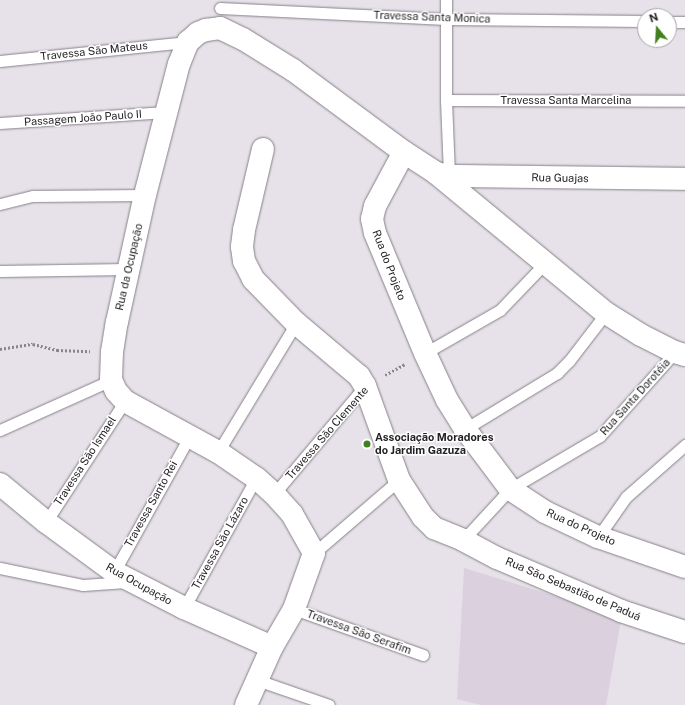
<!DOCTYPE html>
<meta charset="utf-8">
<style>
body{margin:0}
#map{position:relative;width:685px;height:705px;overflow:hidden;background:#e7e1e9;font-family:"Public Sans",sans-serif}
div>[style]{position:absolute}
[style*='--x']{left:calc(var(--x)*1px);top:calc(var(--y)*1px);width:calc(var(--w)*1px);rotate:calc(var(--a)*1deg)}
.built>*{inset:0;background:#dbd1de}
.path>*{height:2.5px;margin-top:-1.25px;transform-origin:0;background:repeating-linear-gradient(90deg,#89858b 0 2px,transparent 0 4px)}
.roads{filter:drop-shadow(0 0 1px #868188) drop-shadow(0 0 1px #868188)}
.lane>*{height:11px;margin:-5.5px;padding:0 5.5px;transform-origin:5.5px;border-radius:5.5px;background:#fff}
.street>*{height:22px;margin:-11px;padding:0 11px;transform-origin:11px;border-radius:11px;background:#fff}
.dots>*{width:11px;height:11px;translate:-50% -50%;box-sizing:border-box;border:2px solid #fff;border-radius:50%}
span{translate:-50% -50%;white-space:nowrap;text-align:center;line-height:1.15;-webkit-text-stroke:3px #fff;paint-order:stroke}
.street-label{font-size:11px;color:#242225}
.poi-label{font-size:11px;color:#242225;font-weight:700}
.left{translate:0 -50%;text-align:left}
.north{position:absolute;left:637px;top:8px;width:40px;height:40px;box-sizing:border-box;background:#fff;border:1px solid #a7a7a8;border-radius:50%;rotate:342deg;font-size:11px;font-weight:700;line-height:16px;text-align:center;color:#242225}
.north::after{content:'';display:block;margin:auto;width:14px;height:18px;background:#41801f;clip-path:polygon(50% 0,100% 100%,50% 72%,0 100%)}
</style>
<div id="map">
<div class="built">
<div style="clip-path:polygon(464px 568px,572px 601px,621px 620px,606px 705px,481px 705px,457px 699px)"></div>
</div>
<div class="path">
<div style="--x:0;--y:349;--w:33;--a:-9"></div>
<div style="--x:33;--y:344;--w:25;--a:14"></div>
<div style="--x:57;--y:350;--w:33;--a:2"></div>
<div style="--x:385;--y:375;--w:23;--a:-29"></div>
</div>
<div class="roads">
<div class="lane">
<div style="--x:446;--y:0;--w:100;--a:90"></div>
<div style="--x:446;--y:100;--w:76;--a:87.7"></div>
<div style="--x:220;--y:8;--w:226;--a:2.8"></div>
<div style="--x:446;--y:19;--w:199;--a:0.6"></div>
<div style="--x:669;--y:22;--w:16;--a:0"></div>
<div style="--x:0;--y:61;--w:189;--a:-5.8"></div>
<div style="--x:446;--y:100;--w:239;--a:0.2"></div>
<div style="--x:0;--y:123;--w:166;--a:-3.8"></div>
<div style="--x:0;--y:204;--w:34;--a:-14"></div>
<div style="--x:33;--y:196;--w:112;--a:-0.5"></div>
<div style="--x:0;--y:271;--w:127;--a:-0.9"></div>
<div style="--x:425;--y:353;--w:86;--a:-29.8"></div>
<div style="--x:500;--y:310;--w:66;--a:-46.2"></div>
<div style="--x:465;--y:429;--w:108;--a:-31.3"></div>
<div style="--x:557;--y:373;--w:17;--a:-45"></div>
<div style="--x:569;--y:361;--w:61;--a:-52.4"></div>
<div style="--x:0;--y:430;--w:122;--a:-24.2"></div>
<div style="--x:218;--y:452;--w:151;--a:-58.8"></div>
<div style="--x:274;--y:494;--w:141;--a:-49.9"></div>
<div style="--x:46;--y:522;--w:145;--a:-56.9"></div>
<div style="--x:598;--y:537;--w:49;--a:-55"></div>
<div style="--x:626;--y:497;--w:79;--a:-41.4"></div>
<div style="--x:463;--y:540;--w:69;--a:-47.3"></div>
<div style="--x:510;--y:489;--w:104;--a:-30.5"></div>
<div style="--x:600;--y:436;--w:113;--a:-48.2"></div>
<div style="--x:314;--y:553;--w:112;--a:-40.7"></div>
<div style="--x:0;--y:568;--w:85;--a:11.6"></div>
<div style="--x:83;--y:585;--w:43;--a:-4"></div>
<div style="--x:114;--y:572;--w:154;--a:-60.9"></div>
<div style="--x:184;--y:608;--w:149;--a:-61"></div>
<div style="--x:294;--y:609;--w:137;--a:19.6"></div>
<div style="--x:257;--y:680;--w:76;--a:19.1"></div>
</div>
<div class="street">
<div style="--x:263;--y:149;--w:83;--a:103.2"></div>
<div style="--x:244;--y:230;--w:17;--a:97"></div>
<div style="--x:242;--y:247;--w:14;--a:82"></div>
<div style="--x:244;--y:261;--w:20;--a:63"></div>
<div style="--x:253;--y:279;--w:62;--a:45.7"></div>
<div style="--x:296;--y:323;--w:82;--a:40.1"></div>
<div style="--x:359;--y:376;--w:12;--a:59"></div>
<div style="--x:365;--y:386;--w:100;--a:70.1"></div>
<div style="--x:399;--y:480;--w:44;--a:57"></div>
<div style="--x:423;--y:517;--w:16;--a:45"></div>
<div style="--x:434;--y:528;--w:31;--a:22"></div>
<div style="--x:463;--y:540;--w:38;--a:28"></div>
<div style="--x:497;--y:558;--w:135;--a:23.1"></div>
<div style="--x:621;--y:611;--w:67;--a:18.2"></div>
<div style="--x:404;--y:152;--w:61;--a:118.2"></div>
<div style="--x:375;--y:206;--w:13;--a:103"></div>
<div style="--x:372;--y:219;--w:14;--a:78"></div>
<div style="--x:375;--y:233;--w:130;--a:67.4"></div>
<div style="--x:425;--y:353;--w:52;--a:64.9"></div>
<div style="--x:447;--y:400;--w:34;--a:58"></div>
<div style="--x:465;--y:429;--w:75;--a:53.1"></div>
<div style="--x:510;--y:489;--w:42;--a:33.3"></div>
<div style="--x:545;--y:512;--w:59;--a:25.3"></div>
<div style="--x:598;--y:537;--w:92;--a:19"></div>
<div style="--x:436;--y:173;--w:13;--a:13"></div>
<div style="--x:449;--y:176;--w:236;--a:0.7"></div>
<div style="--x:0;--y:484;--w:60;--a:39.6"></div>
<div style="--x:46;--y:522;--w:84;--a:36.3"></div>
<div style="--x:114;--y:572;--w:79;--a:27.2"></div>
<div style="--x:184;--y:608;--w:96;--a:23.9"></div>
<div style="--x:246;--y:705;--w:64;--a:-65.9"></div>
<div style="--x:272;--y:647;--w:44;--a:-59.9"></div>
<div style="--x:294;--y:609;--w:59;--a:-70.3"></div>
<div style="--x:314;--y:553;--w:45;--a:-119.4"></div>
<div style="--x:292;--y:514;--w:27;--a:-132"></div>
<div style="--x:274;--y:494;--w:24;--a:-138"></div>
<div style="--x:256;--y:478;--w:46;--a:-145.6"></div>
<div style="--x:218;--y:452;--w:106;--a:-151.3"></div>
<div style="--x:125;--y:401;--w:13;--a:-132"></div>
<div style="--x:116;--y:391;--w:12;--a:-114"></div>
<div style="--x:111;--y:380;--w:28;--a:-88"></div>
<div style="--x:112;--y:352;--w:30;--a:-81"></div>
<div style="--x:117;--y:322;--w:130;--a:-77.6"></div>
<div style="--x:145;--y:195;--w:135;--a:-75.5"></div>
<div style="--x:179;--y:64;--w:24;--a:-68"></div>
<div style="--x:188;--y:42;--w:13;--a:-42"></div>
<div style="--x:198;--y:33;--w:9;--a:-21"></div>
<div style="--x:206;--y:30;--w:14;--a:-8"></div>
<div style="--x:220;--y:28;--w:25;--a:26"></div>
<div style="--x:243;--y:39;--w:59;--a:31.8"></div>
<div style="--x:293;--y:70;--w:138;--a:36.5"></div>
<div style="--x:404;--y:152;--w:38;--a:33"></div>
<div style="--x:436;--y:173;--w:220;--a:39.5"></div>
<div style="--x:606;--y:313;--w:41;--a:32.2"></div>
<div style="--x:641;--y:335;--w:38;--a:27"></div>
<div style="--x:675;--y:352;--w:10;--a:17"></div>
</div>
</div>
<div class="dots">
<div style="left:367px;top:444px;background:#41801f"></div>
</div>
<div class="street-label">
<span style="left:432px;top:17px;rotate:2deg">Travessa Santa Monica</span>
<span style="left:94px;top:51px;rotate:-6deg">Travessa São Mateus</span>
<span style="left:566px;top:100px">Travessa Santa Marcelina</span>
<span style="left:83px;top:118px;rotate:-4deg">Passagem João Paulo II</span>
<span style="left:560px;top:178px;rotate:1deg">Rua Guajas</span>
<span style="left:389px;top:265px;rotate:69deg">Rua do Projeto</span>
<span style="left:129px;top:267px;rotate:-77deg">Rua da Ocupação</span>
<span style="left:635px;top:397px;rotate:-48deg">Rua Santa Dorotéia</span>
<span style="left:327px;top:433px;rotate:-49deg">Travessa São Clemente</span>
<span style="left:85px;top:461px;rotate:-57deg">Travessa São Ismael</span>
<span style="left:151px;top:504px;rotate:-61deg">Travessa Santo Rei</span>
<span style="left:581px;top:527px;rotate:24deg">Rua do Projeto</span>
<span style="left:220px;top:543px;rotate:-61deg">Travessa São Lázaro</span>
<span style="left:139px;top:584px;rotate:29deg">Rua Ocupação</span>
<span style="left:573px;top:589px;rotate:23deg">Rua São Sebastião de Paduá</span>
<span style="left:359px;top:632px;rotate:20deg">Travessa São Serafim</span>
</div>
<div class="poi-label">
<span class="left" style="left:375px;top:444px">Associação Moradores<br>do Jardim Gazuza</span>
</div>
<div class="north">N</div>
</div>
